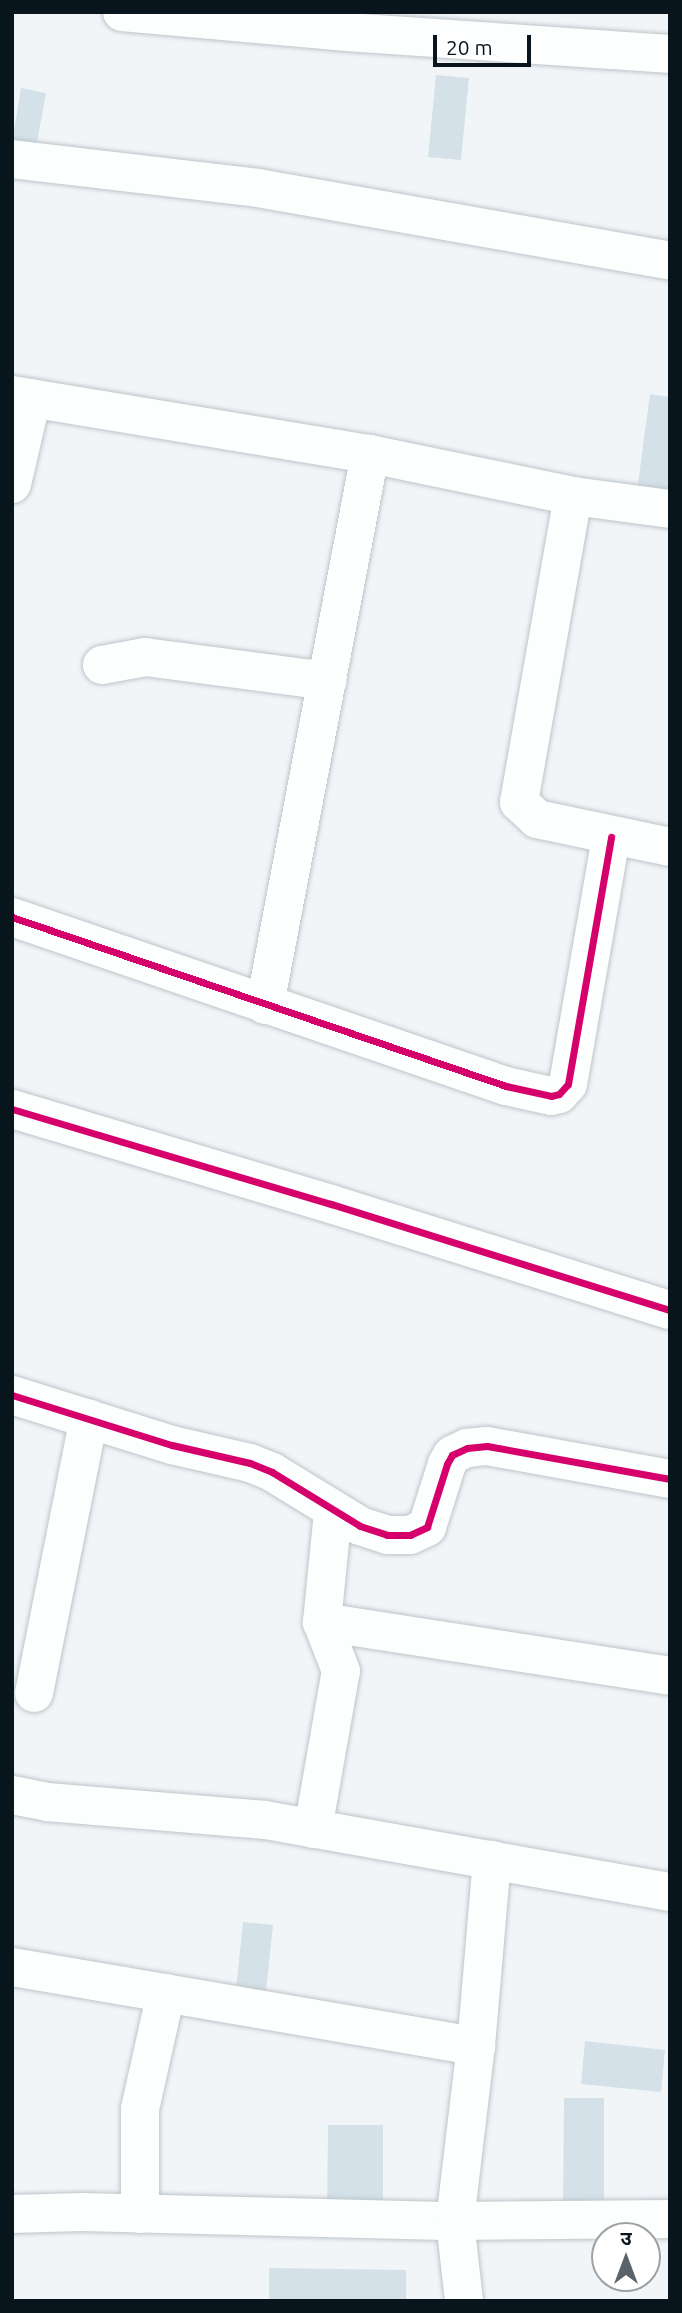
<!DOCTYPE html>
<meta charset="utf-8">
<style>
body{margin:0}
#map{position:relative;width:682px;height:2313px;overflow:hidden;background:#f2f5f8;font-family:Ubuntu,"Noto Sans Devanagari",sans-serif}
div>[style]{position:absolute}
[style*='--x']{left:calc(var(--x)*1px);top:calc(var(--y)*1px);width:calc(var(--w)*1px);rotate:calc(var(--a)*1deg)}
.building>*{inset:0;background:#d4e1e9}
.roads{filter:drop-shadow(0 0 2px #bdc5ca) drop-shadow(0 0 2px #bdc5ca)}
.minor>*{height:38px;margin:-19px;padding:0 19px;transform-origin:19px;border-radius:19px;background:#fdfefe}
.cycleway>*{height:7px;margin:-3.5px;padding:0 3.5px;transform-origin:3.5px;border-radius:3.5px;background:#d6006c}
span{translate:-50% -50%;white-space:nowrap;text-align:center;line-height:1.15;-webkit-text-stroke:6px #fff;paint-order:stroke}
.frame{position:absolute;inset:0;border:14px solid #08151d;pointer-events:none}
.north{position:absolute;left:591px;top:2222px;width:70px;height:70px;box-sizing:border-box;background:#fff;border:2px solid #9ca1a5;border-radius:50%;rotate:0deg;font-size:19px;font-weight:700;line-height:28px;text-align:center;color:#08151d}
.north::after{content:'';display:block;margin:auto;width:24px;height:32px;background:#5a636a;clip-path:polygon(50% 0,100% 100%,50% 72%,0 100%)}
.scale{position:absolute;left:433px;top:35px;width:98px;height:32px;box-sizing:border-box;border:4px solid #08151d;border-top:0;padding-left:9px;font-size:21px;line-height:24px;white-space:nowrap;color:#08151d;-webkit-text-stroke:5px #fff;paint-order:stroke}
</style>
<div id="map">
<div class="building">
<div style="clip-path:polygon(436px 75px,469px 78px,461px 160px,428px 157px)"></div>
<div style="clip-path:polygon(21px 88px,46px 93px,36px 148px,12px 143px)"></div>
<div style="clip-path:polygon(650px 394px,670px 397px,668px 502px,636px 498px)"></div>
<div style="clip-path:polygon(243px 1922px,273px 1925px,265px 2002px,235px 1999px)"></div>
<div style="clip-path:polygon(585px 2041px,665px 2050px,661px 2092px,581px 2084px)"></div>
<div style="clip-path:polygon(564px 2098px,604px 2098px,604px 2216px,563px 2216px)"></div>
<div style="clip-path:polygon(328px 2125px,383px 2125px,383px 2216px,327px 2216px)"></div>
<div style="clip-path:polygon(269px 2268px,406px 2270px,406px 2301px,269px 2301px)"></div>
</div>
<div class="roads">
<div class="minor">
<div style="--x:122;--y:12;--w:226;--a:5.1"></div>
<div style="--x:347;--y:32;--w:324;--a:3.9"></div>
<div style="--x:12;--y:159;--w:248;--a:6.7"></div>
<div style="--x:258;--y:188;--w:418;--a:10"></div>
<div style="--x:12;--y:395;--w:363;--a:9.4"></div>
<div style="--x:370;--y:454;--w:207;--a:11.7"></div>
<div style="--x:573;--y:496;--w:98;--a:7.6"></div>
<div style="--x:12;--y:484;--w:88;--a:-76.9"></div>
<div style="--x:573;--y:496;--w:311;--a:100"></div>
<div style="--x:519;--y:802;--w:25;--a:43"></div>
<div style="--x:537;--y:819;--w:136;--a:11.9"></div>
<div style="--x:102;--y:665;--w:44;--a:-10.5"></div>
<div style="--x:145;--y:657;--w:184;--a:7.5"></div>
<div style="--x:12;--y:917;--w:522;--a:18.89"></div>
<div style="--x:506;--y:1086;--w:46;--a:12.5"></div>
<div style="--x:551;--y:1096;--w:8;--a:-14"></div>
<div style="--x:559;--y:1094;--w:13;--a:-48"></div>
<div style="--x:568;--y:1084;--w:251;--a:-80.1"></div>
<div style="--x:265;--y:1005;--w:561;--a:-79.21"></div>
<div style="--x:12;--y:1109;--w:333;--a:16.6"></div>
<div style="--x:331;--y:1204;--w:355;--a:17.4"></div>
<div style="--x:12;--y:1395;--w:168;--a:17.4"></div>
<div style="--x:172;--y:1445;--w:80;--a:13"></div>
<div style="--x:250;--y:1463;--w:24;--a:22"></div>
<div style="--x:272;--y:1472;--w:103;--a:31.5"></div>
<div style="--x:360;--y:1526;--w:28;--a:18"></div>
<div style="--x:387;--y:1535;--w:23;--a:0"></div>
<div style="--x:410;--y:1535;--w:19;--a:-25"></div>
<div style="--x:427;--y:1527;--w:66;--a:-72.4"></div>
<div style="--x:447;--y:1464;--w:10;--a:-61"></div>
<div style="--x:452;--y:1455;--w:17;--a:-25"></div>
<div style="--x:467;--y:1448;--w:20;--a:-6"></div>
<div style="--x:487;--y:1446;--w:186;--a:10.2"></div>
<div style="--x:333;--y:1512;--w:111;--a:95.7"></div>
<div style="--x:322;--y:1622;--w:352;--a:8.8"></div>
<div style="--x:34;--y:1693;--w:280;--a:-78.7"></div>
<div style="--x:12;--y:1795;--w:36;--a:11"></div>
<div style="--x:47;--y:1802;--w:219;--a:4.7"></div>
<div style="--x:265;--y:1820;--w:411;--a:10.1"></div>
<div style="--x:313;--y:1829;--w:160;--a:-80"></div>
<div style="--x:341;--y:1671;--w:53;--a:-111.2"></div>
<div style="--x:12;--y:1967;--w:471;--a:9.7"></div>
<div style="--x:12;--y:2214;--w:69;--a:-1.7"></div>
<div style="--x:81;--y:2212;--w:374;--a:1.4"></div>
<div style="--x:455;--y:2221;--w:215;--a:-0.5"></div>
<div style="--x:140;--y:2214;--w:105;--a:-90"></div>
<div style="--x:140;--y:2109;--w:119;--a:-77.4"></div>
<div style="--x:464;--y:2301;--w:81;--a:-96.4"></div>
<div style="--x:455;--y:2221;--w:176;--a:-83.2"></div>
<div style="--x:476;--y:2046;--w:187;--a:-85.1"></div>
</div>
</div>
<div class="cycleway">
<div style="--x:12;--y:917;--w:522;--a:18.89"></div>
<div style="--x:506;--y:1086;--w:46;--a:12.5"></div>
<div style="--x:551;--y:1096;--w:8;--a:-14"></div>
<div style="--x:559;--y:1094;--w:13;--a:-48"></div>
<div style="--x:568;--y:1084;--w:251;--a:-80.1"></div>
<div style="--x:12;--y:1109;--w:333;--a:16.6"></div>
<div style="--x:331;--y:1204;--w:355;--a:17.4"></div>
<div style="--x:12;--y:1395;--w:168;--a:17.4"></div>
<div style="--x:172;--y:1445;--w:80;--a:13"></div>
<div style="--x:250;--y:1463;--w:24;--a:22"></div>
<div style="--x:272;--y:1472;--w:103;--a:31.5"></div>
<div style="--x:360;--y:1526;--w:28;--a:18"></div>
<div style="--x:387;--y:1535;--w:23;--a:0"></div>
<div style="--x:410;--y:1535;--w:19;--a:-25"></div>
<div style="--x:427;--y:1527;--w:66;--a:-72.4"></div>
<div style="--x:447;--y:1464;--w:10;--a:-61"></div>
<div style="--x:452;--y:1455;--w:17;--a:-25"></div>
<div style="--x:467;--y:1448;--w:20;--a:-6"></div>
<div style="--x:487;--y:1446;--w:186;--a:10.2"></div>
</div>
<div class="frame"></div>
<div class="north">उ</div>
<div class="scale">20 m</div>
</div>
